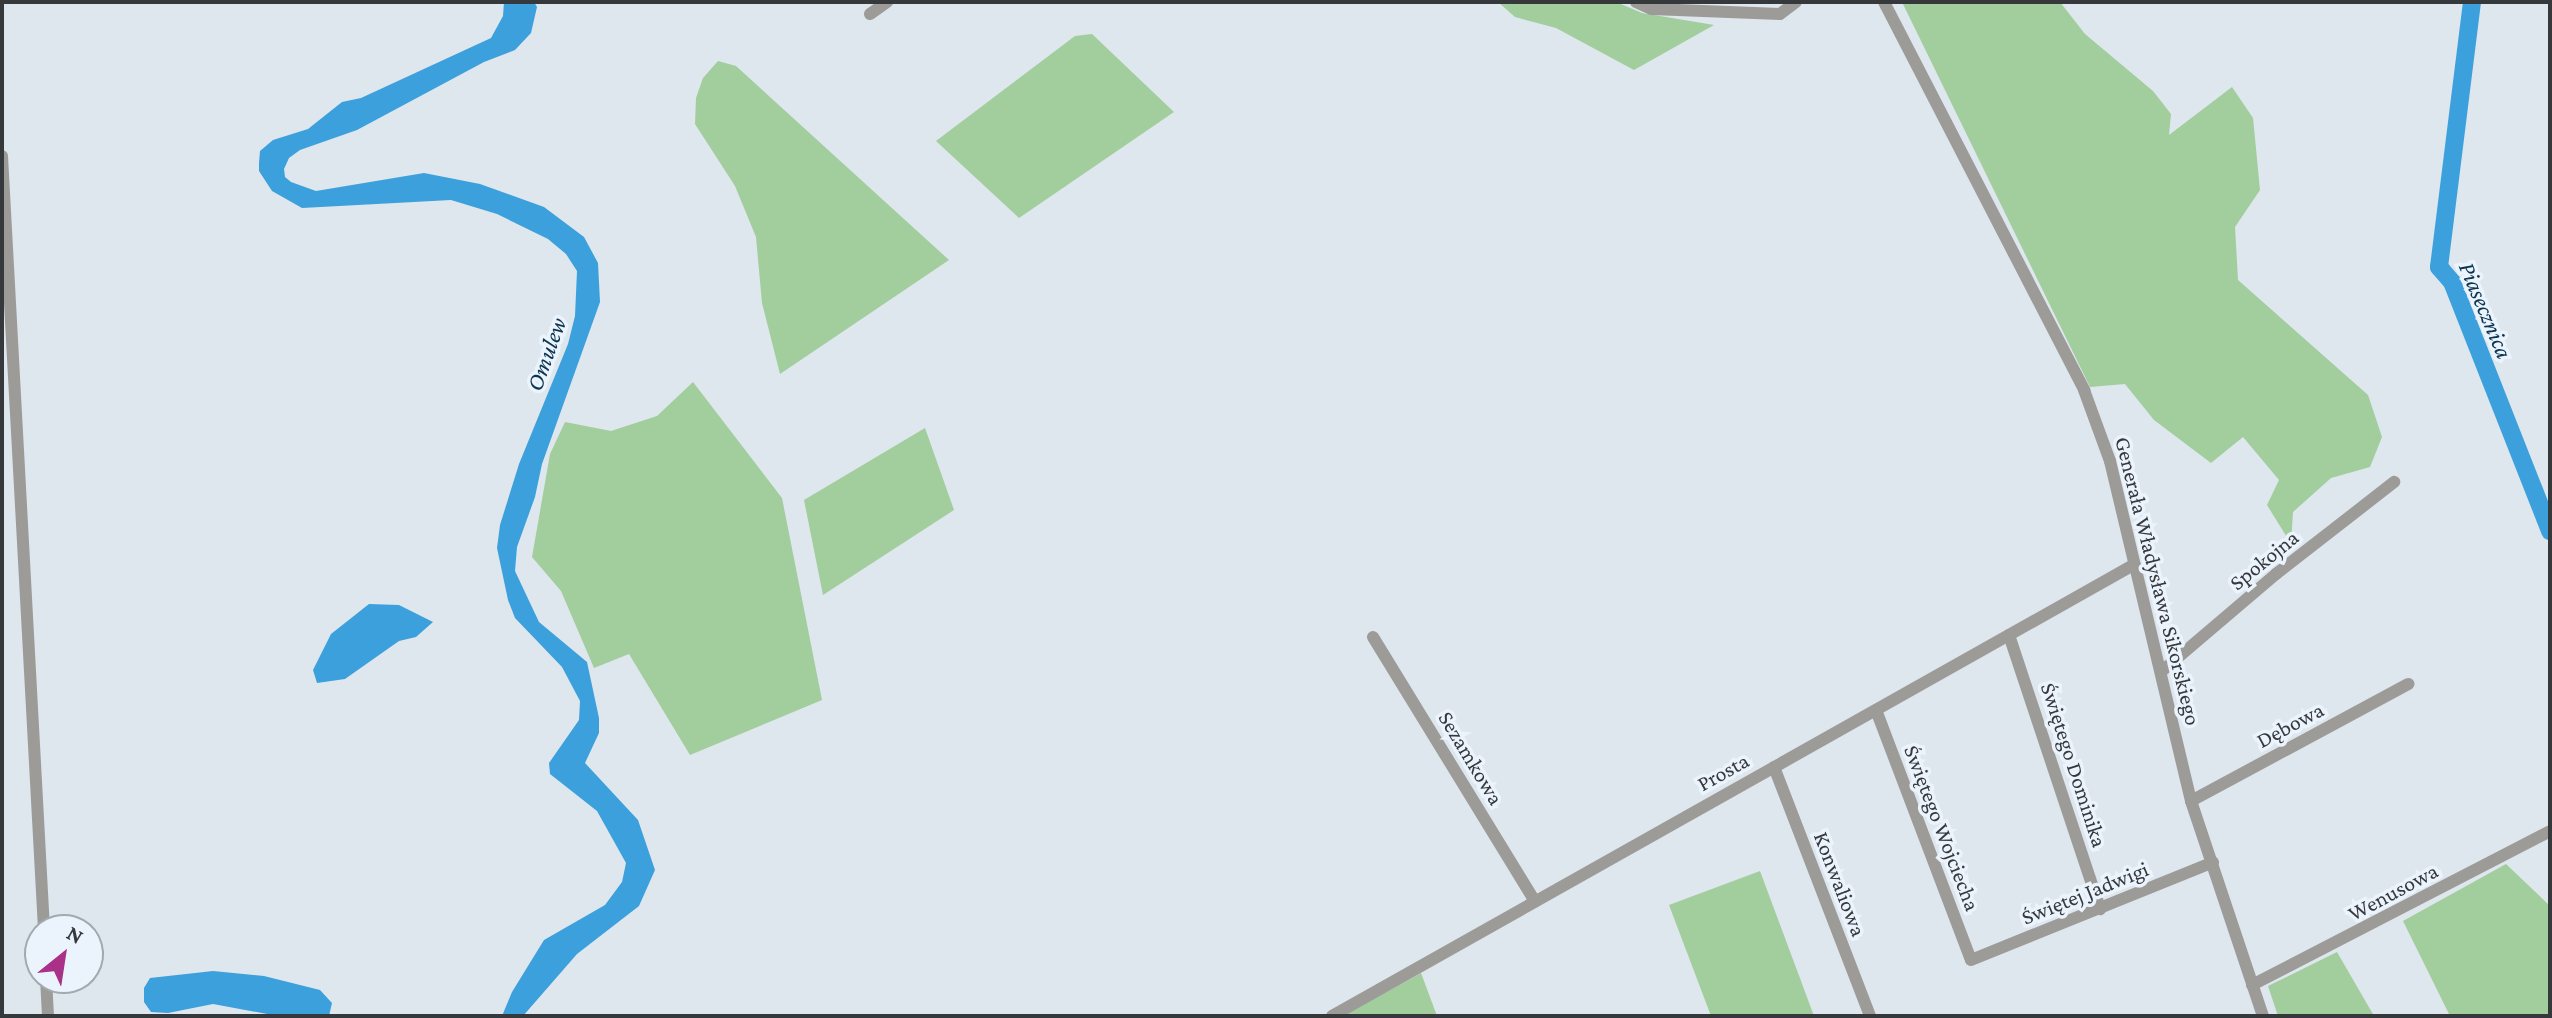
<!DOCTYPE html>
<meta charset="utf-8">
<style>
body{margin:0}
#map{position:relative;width:2552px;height:1018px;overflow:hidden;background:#dee6ee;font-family:"Crimson Pro",serif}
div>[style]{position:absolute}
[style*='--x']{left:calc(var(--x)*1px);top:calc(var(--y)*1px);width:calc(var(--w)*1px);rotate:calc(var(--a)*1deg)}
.green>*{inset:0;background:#a2cd9d}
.water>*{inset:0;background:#3ca0dc}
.river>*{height:18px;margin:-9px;padding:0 9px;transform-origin:9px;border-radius:9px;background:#3ca0dc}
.minor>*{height:12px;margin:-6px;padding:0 6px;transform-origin:6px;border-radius:6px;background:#9c9b97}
span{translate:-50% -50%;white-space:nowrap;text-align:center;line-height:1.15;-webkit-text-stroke:7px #ebf3fc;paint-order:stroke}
.street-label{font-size:22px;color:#35393c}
.water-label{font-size:24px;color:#0b354e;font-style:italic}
.frame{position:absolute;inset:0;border:4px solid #35393c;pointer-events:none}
.north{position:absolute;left:24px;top:914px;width:80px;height:80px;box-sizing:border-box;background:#ebf3fc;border:2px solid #a2a9af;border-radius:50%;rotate:30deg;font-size:22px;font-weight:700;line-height:32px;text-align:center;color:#35393c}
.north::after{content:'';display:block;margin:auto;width:28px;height:36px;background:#a93188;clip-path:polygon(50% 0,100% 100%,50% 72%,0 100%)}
</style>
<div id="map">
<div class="green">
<div style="clip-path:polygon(1498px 2px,1616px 2px,1642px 13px,1714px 25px,1634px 70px,1556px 28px,1515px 17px)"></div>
<div style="clip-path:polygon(1902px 2px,2060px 2px,2085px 34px,2153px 91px,2171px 114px,2169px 135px,2232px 87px,2253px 118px,2260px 190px,2235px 227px,2238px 280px,2368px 395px,2382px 437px,2370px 467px,2331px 478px,2293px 512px,2291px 544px,2267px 505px,2279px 480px,2243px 437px,2211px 463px,2154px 420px,2125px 384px,2090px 387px)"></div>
<div style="clip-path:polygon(1092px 34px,1174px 112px,1019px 218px,936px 141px,1075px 36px)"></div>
<div style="clip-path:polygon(718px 61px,736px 66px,949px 260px,780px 374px,762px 303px,756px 237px,735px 186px,695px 124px,696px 98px,703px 78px)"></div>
<div style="clip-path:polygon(693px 382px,782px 498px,822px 700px,690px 755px,629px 654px,594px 668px,561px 591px,532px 557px,550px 454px,565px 422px,611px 431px,657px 416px)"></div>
<div style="clip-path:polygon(925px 428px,954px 510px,823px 595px,804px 500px)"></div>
<div style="clip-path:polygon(2506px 864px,2550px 906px,2550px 1016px,2450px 1016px,2403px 921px)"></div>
<div style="clip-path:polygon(1760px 871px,1814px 1016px,1711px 1016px,1669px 905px)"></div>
<div style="clip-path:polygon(2337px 952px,2374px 1016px,2278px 1016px,2268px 986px)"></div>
<div style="clip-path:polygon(1421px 973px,1437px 1016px,1343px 1016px)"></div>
</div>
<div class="water">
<div style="clip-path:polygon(504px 2px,534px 2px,537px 7px,531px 33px,515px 50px,484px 62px,357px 130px,300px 150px,289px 158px,284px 169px,285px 177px,291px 182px,316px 191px,424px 173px,480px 184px,544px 207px,584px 237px,598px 263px,600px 302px,542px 464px,535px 497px,517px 547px,515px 571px,539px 622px,587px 662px,599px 718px,599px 733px,585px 763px,638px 820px,655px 870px,639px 906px,577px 954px,523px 1016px,502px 1016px,512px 992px,544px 940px,605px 905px,622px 882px,626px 863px,597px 811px,550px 774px,549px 763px,579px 720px,580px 701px,562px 667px,515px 618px,508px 600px,497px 548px,500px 525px,519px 464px,568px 344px,575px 316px,577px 271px,566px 254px,548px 239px,497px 214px,451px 200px,302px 208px,272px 191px,259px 171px,259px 163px,260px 151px,273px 140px,308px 129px,342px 102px,361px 98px,491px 38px,503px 16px)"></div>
<div style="clip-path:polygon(369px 604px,399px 605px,433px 622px,416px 637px,399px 641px,345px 679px,317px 683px,313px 670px,331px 634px)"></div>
<div style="clip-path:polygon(213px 971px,264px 976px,320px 990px,332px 1003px,329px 1016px,278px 1016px,213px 1004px,168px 1013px,151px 1012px,144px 1002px,144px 988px,150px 978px)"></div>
</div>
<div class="river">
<div style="--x:2472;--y:2;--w:267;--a:97.1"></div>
<div style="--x:2439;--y:267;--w:20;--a:49"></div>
<div style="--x:2452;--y:282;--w:268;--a:68.5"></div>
</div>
<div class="minor">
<div style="--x:1636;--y:2;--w:17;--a:24"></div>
<div style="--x:1652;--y:9;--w:128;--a:2.2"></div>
<div style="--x:1780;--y:14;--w:20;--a:-37"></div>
<div style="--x:1884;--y:2;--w:437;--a:62.7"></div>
<div style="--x:2084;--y:390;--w:76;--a:69.9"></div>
<div style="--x:2110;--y:461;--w:350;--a:76.6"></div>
<div style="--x:2191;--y:801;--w:227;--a:71.5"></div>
<div style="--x:870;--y:14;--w:21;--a:-35"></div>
<div style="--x:2;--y:156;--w:775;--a:86.89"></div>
<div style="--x:2009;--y:635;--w:289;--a:71.6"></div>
<div style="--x:1373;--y:637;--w:310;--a:58.5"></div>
<div style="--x:2162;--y:671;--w:150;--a:-40.4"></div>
<div style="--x:2276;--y:574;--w:150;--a:-37.9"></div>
<div style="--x:1876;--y:710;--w:267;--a:69.2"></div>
<div style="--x:1971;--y:960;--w:261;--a:-22"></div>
<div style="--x:1774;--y:767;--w:267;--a:68.9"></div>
<div style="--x:2191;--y:801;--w:247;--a:-28.3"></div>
<div style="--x:46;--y:978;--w:38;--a:87"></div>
<div style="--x:2252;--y:985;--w:335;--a:-27.3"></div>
<div style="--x:1332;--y:1016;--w:921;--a:-29.37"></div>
</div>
<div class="street-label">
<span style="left:2264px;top:560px;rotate:-39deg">Spokojna</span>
<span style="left:2158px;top:581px;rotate:76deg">Generała Władysława Sikorskiego</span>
<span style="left:2290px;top:725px;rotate:-28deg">Dębowa</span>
<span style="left:1471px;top:758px;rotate:59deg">Sezamkowa</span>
<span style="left:2074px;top:765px;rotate:72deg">Świętego Dominika</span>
<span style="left:1723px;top:772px;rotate:-29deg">Prosta</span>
<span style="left:1942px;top:828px;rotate:69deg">Świętego Wojciecha</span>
<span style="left:1840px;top:884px;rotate:69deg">Konwaliowa</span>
<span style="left:2393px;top:892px;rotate:-28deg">Wenusowa</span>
<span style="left:2085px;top:893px;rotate:-22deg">Świętej Jadwigi</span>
</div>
<div class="water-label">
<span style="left:2486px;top:310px;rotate:67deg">Piasecznica</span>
<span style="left:546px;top:354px;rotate:-70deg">Omulew</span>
</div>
<div class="frame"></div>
<div class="north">N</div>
</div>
